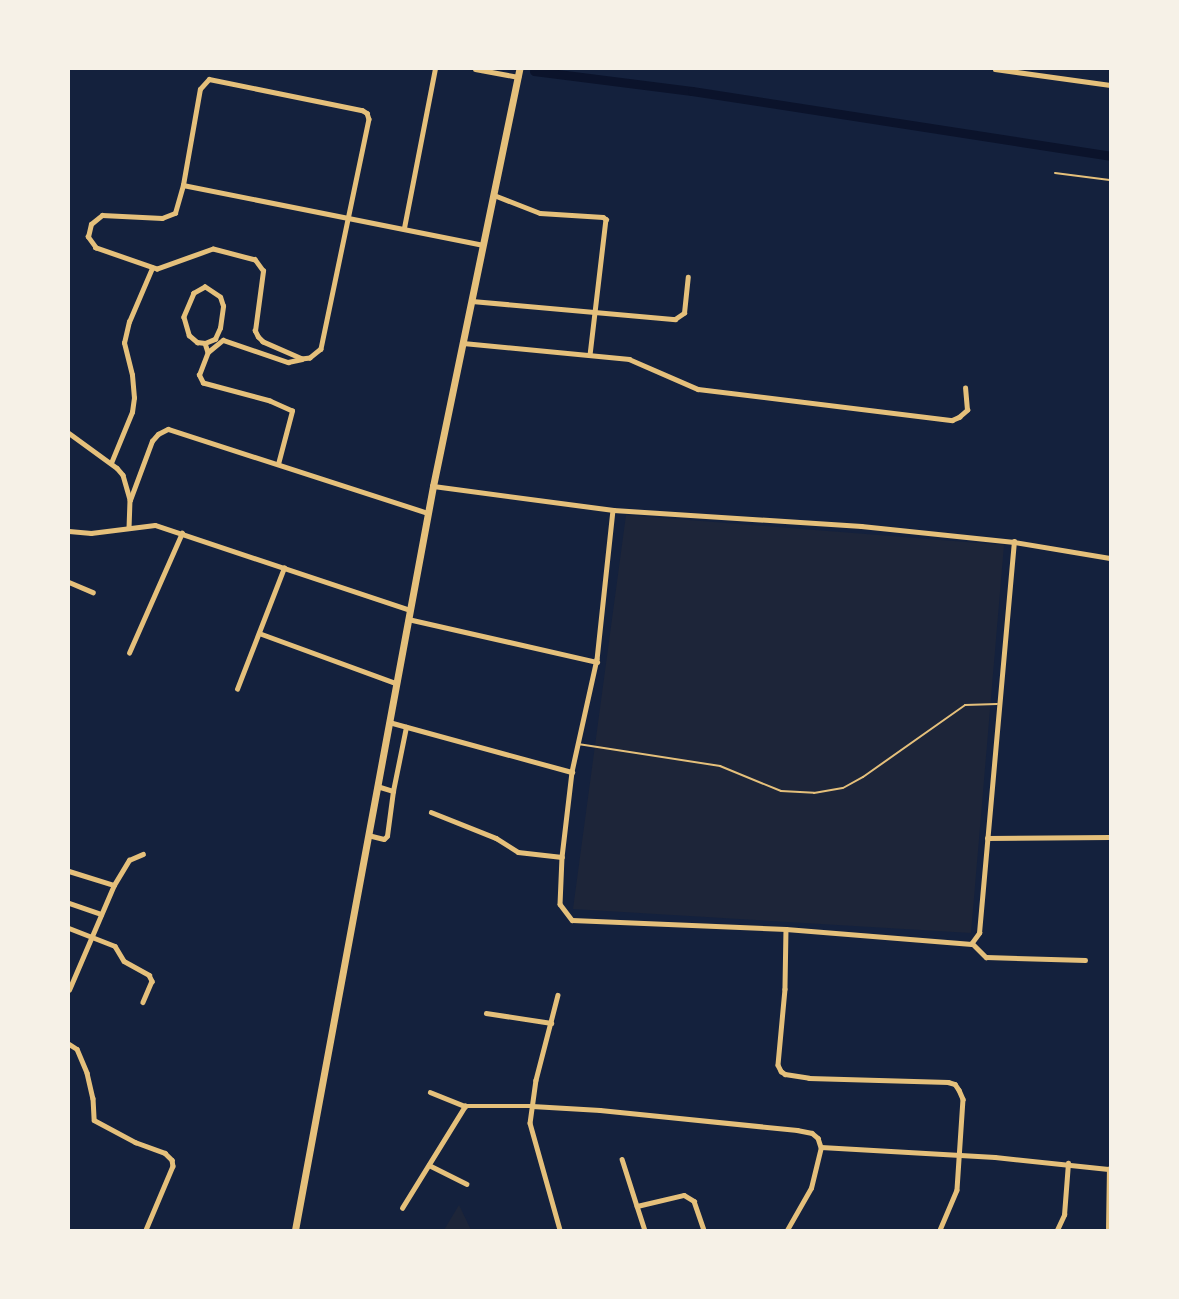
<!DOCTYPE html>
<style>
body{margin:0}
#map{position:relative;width:1179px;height:1299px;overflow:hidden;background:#14213d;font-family:"Open Sans",sans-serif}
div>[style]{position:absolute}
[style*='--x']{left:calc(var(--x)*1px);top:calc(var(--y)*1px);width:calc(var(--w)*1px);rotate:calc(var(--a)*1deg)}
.green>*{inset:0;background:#1d2539}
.canal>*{height:9px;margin:-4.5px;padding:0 4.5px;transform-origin:4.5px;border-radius:4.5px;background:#0b132b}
.service>*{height:2px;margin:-1px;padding:0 1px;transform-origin:1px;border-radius:1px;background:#e5c07b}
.minor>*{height:4.5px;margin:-2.25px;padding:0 2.25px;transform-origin:2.25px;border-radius:2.25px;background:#e5c07b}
.tertiary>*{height:5px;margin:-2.5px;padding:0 2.5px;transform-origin:2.5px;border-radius:2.5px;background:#e5c07b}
.primary>*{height:7px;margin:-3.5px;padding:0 3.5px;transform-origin:3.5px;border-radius:3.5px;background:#e5c07b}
span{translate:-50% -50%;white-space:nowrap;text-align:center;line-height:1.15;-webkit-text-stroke:6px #f6f1e7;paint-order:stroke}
.frame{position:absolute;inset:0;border:70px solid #f6f1e7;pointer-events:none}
</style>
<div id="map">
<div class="green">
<div style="clip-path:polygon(626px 515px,1004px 545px,971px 933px,573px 909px)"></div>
<div style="clip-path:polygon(459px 1205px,471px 1230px,444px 1230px)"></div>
</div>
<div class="canal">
<div style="--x:534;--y:71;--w:159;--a:7.2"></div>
<div style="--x:692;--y:91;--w:423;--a:8.8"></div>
</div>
<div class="service">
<div style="--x:1055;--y:173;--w:55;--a:7.3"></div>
<div style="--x:578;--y:744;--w:144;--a:8.8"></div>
<div style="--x:720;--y:766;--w:66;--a:22.3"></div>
<div style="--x:781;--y:791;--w:33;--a:3"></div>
<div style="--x:814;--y:793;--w:29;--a:-10"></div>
<div style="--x:843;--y:788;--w:23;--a:-29"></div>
<div style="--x:863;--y:777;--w:125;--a:-35.2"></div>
<div style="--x:965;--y:705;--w:32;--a:-2"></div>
</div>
<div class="minor">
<div style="--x:995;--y:69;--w:116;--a:7.9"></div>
<div style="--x:209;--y:79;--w:156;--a:11.5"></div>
<div style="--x:362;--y:110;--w:6;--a:31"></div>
<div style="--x:367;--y:113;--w:6;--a:72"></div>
<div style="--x:369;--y:119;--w:235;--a:101.8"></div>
<div style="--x:321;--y:349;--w:14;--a:141"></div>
<div style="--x:310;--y:358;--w:8;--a:173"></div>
<div style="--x:302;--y:359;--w:43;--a:-156.4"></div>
<div style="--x:263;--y:342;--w:7;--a:-135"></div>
<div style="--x:258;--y:337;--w:7;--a:-117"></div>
<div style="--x:255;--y:331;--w:61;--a:-82.4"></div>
<div style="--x:263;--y:271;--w:14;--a:-126"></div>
<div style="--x:255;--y:260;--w:43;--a:-165.3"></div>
<div style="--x:213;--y:249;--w:59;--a:160.3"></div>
<div style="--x:157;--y:269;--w:65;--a:-161"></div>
<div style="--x:96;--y:248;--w:14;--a:-126"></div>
<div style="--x:88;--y:237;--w:13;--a:-77"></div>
<div style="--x:91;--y:224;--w:14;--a:-39"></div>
<div style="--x:102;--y:215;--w:60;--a:2.9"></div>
<div style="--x:162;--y:218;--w:14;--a:-21"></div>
<div style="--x:175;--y:213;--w:29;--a:-74"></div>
<div style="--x:183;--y:185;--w:97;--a:-80"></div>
<div style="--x:200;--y:89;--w:13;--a:-48"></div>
<div style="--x:183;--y:185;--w:306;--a:11.3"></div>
<div style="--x:494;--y:195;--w:49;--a:21.4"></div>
<div style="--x:540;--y:213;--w:63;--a:3.6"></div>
<div style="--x:603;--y:217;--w:4;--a:34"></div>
<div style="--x:606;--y:219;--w:137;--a:96.7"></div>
<div style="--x:404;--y:228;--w:162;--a:-79"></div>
<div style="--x:472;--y:301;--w:204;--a:5.1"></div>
<div style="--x:675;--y:319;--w:11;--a:-34"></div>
<div style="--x:684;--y:313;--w:36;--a:-84"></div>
<div style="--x:205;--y:343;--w:11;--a:-22"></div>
<div style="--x:215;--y:339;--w:12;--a:-66"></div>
<div style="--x:220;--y:328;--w:22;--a:-82"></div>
<div style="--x:223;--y:306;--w:9;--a:-108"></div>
<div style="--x:220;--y:297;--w:18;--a:-146"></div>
<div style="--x:205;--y:287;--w:13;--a:151"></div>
<div style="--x:194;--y:293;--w:26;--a:113"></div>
<div style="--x:184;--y:317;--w:19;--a:74"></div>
<div style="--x:189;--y:335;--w:11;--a:41"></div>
<div style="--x:197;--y:342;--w:8;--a:7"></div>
<div style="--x:205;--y:343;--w:9;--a:72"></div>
<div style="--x:463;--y:343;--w:167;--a:5.5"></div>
<div style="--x:629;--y:359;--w:75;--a:23.5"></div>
<div style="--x:698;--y:389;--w:256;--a:7"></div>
<div style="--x:952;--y:420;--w:8;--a:-23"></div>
<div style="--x:959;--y:417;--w:11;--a:-41"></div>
<div style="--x:967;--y:410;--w:22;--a:-95"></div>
<div style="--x:69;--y:433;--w:59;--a:36.1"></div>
<div style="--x:117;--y:468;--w:9;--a:49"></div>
<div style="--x:123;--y:475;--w:26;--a:74"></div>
<div style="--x:130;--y:500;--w:28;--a:92"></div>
<div style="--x:111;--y:463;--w:55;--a:-67.6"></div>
<div style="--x:132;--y:412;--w:14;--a:-82"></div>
<div style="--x:134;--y:398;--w:23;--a:-95"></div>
<div style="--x:132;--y:375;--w:33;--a:-104"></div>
<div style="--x:124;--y:343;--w:22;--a:-77"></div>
<div style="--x:129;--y:322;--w:59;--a:-66.9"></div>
<div style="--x:278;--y:464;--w:55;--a:-75.2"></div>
<div style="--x:292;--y:411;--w:24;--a:-156"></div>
<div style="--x:270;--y:401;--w:69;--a:-165"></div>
<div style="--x:203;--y:383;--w:9;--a:-117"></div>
<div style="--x:199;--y:375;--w:25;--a:-69"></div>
<div style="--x:208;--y:352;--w:19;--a:-39"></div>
<div style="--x:223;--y:340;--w:69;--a:18.7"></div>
<div style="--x:288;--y:362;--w:14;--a:-12"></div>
<div style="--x:130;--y:500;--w:63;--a:-69.6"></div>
<div style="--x:152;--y:441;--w:9;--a:-49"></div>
<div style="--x:158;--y:434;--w:11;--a:-27"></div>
<div style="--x:168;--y:429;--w:273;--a:17.9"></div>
<div style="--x:613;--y:510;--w:150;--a:96.1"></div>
<div style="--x:597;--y:659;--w:116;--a:102.5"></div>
<div style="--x:572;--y:772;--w:86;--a:96.7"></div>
<div style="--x:562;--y:857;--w:47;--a:92.4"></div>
<div style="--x:560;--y:904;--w:20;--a:53"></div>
<div style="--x:572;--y:920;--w:214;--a:2.4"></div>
<div style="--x:786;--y:929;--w:186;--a:4.6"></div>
<div style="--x:971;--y:944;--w:14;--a:-54"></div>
<div style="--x:979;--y:933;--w:393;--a:-84.9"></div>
<div style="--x:69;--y:531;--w:22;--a:5"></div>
<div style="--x:91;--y:533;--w:64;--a:-7.1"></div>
<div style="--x:155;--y:525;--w:269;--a:18.4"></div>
<div style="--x:69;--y:582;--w:26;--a:23"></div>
<div style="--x:408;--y:619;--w:194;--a:12.8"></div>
<div style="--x:259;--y:633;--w:146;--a:20.1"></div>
<div style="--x:129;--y:653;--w:131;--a:-66.2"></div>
<div style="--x:237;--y:689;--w:130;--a:-68.8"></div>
<div style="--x:389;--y:722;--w:190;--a:15.3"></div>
<div style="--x:377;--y:786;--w:17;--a:17"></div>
<div style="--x:431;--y:812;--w:70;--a:21.8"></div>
<div style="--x:496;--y:838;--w:26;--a:32"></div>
<div style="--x:518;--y:852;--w:44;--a:6.5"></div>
<div style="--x:368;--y:835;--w:16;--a:14"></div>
<div style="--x:384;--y:839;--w:4;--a:-45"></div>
<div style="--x:387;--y:836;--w:45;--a:-82.4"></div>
<div style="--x:393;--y:791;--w:65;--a:-78.5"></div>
<div style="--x:987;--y:838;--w:123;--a:-0.5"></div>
<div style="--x:69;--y:871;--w:47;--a:17.3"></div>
<div style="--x:69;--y:903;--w:34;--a:19"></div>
<div style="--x:69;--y:928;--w:49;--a:21.4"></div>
<div style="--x:115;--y:946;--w:17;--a:59"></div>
<div style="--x:124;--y:961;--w:29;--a:29"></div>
<div style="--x:149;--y:975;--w:7;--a:63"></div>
<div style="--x:152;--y:981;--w:23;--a:113"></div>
<div style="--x:786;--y:929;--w:60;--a:91"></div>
<div style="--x:785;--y:989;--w:76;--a:95.3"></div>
<div style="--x:778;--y:1065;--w:7;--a:63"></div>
<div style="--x:781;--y:1071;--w:5;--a:37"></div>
<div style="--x:785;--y:1074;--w:24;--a:9"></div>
<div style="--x:809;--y:1078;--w:139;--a:1.6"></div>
<div style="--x:948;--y:1082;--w:7;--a:16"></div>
<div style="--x:955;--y:1084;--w:7;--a:56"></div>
<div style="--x:959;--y:1090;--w:10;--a:66"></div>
<div style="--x:963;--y:1099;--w:91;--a:93.8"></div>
<div style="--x:957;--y:1190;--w:43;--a:113"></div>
<div style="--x:972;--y:943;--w:20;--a:45"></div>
<div style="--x:986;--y:957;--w:99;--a:1.7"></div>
<div style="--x:69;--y:990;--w:114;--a:-66.8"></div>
<div style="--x:114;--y:885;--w:29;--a:-59"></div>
<div style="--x:129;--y:860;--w:15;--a:-23"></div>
<div style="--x:558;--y:995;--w:88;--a:104.5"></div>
<div style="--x:536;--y:1080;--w:43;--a:97.9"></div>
<div style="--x:530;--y:1123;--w:111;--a:74.3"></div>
<div style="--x:486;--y:1013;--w:66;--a:8.7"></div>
<div style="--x:69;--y:1044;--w:9;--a:32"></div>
<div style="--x:77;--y:1049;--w:26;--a:67"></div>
<div style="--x:87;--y:1073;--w:26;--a:77"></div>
<div style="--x:93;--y:1098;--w:22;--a:87"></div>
<div style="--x:94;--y:1120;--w:47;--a:28.2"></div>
<div style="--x:135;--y:1142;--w:32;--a:20"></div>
<div style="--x:165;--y:1153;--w:10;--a:45"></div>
<div style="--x:172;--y:1160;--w:6;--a:81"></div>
<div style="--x:173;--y:1166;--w:69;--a:112.9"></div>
<div style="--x:430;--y:1092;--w:38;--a:22"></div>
<div style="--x:465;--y:1106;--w:67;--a:0"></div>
<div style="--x:532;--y:1106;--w:68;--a:3.4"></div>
<div style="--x:600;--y:1110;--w:198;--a:5.8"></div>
<div style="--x:797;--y:1130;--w:15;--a:11"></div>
<div style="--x:812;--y:1133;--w:8;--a:40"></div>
<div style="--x:818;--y:1138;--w:9;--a:72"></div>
<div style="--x:622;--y:1159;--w:49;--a:72.3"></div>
<div style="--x:637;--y:1206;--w:48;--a:-13.2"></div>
<div style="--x:684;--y:1195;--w:12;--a:31"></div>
<div style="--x:694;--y:1201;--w:31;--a:71"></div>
<div style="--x:429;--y:1165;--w:42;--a:26.6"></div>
<div style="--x:637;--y:1206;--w:25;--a:72"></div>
<div style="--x:402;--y:1208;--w:120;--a:-58.3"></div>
<div style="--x:787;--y:1230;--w:48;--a:-60.3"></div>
<div style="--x:811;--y:1188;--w:42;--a:-76.3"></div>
<div style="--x:821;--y:1147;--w:174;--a:3.3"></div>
<div style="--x:995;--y:1157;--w:116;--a:6"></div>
<div style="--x:1057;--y:1230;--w:17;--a:-65"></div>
<div style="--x:1064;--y:1215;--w:52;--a:-85.6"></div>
<div style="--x:1108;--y:1230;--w:61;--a:-89.1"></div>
</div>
<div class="tertiary">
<div style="--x:475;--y:69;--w:44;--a:10.5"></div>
<div style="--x:433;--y:486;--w:182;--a:7.6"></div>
<div style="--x:613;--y:510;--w:249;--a:3.7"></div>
<div style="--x:861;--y:526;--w:154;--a:6"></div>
<div style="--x:1014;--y:542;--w:97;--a:9.5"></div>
</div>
<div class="primary">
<div style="--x:295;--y:1230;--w:757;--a:-79.49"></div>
<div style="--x:433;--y:486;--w:426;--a:-78.3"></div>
</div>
<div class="frame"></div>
</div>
